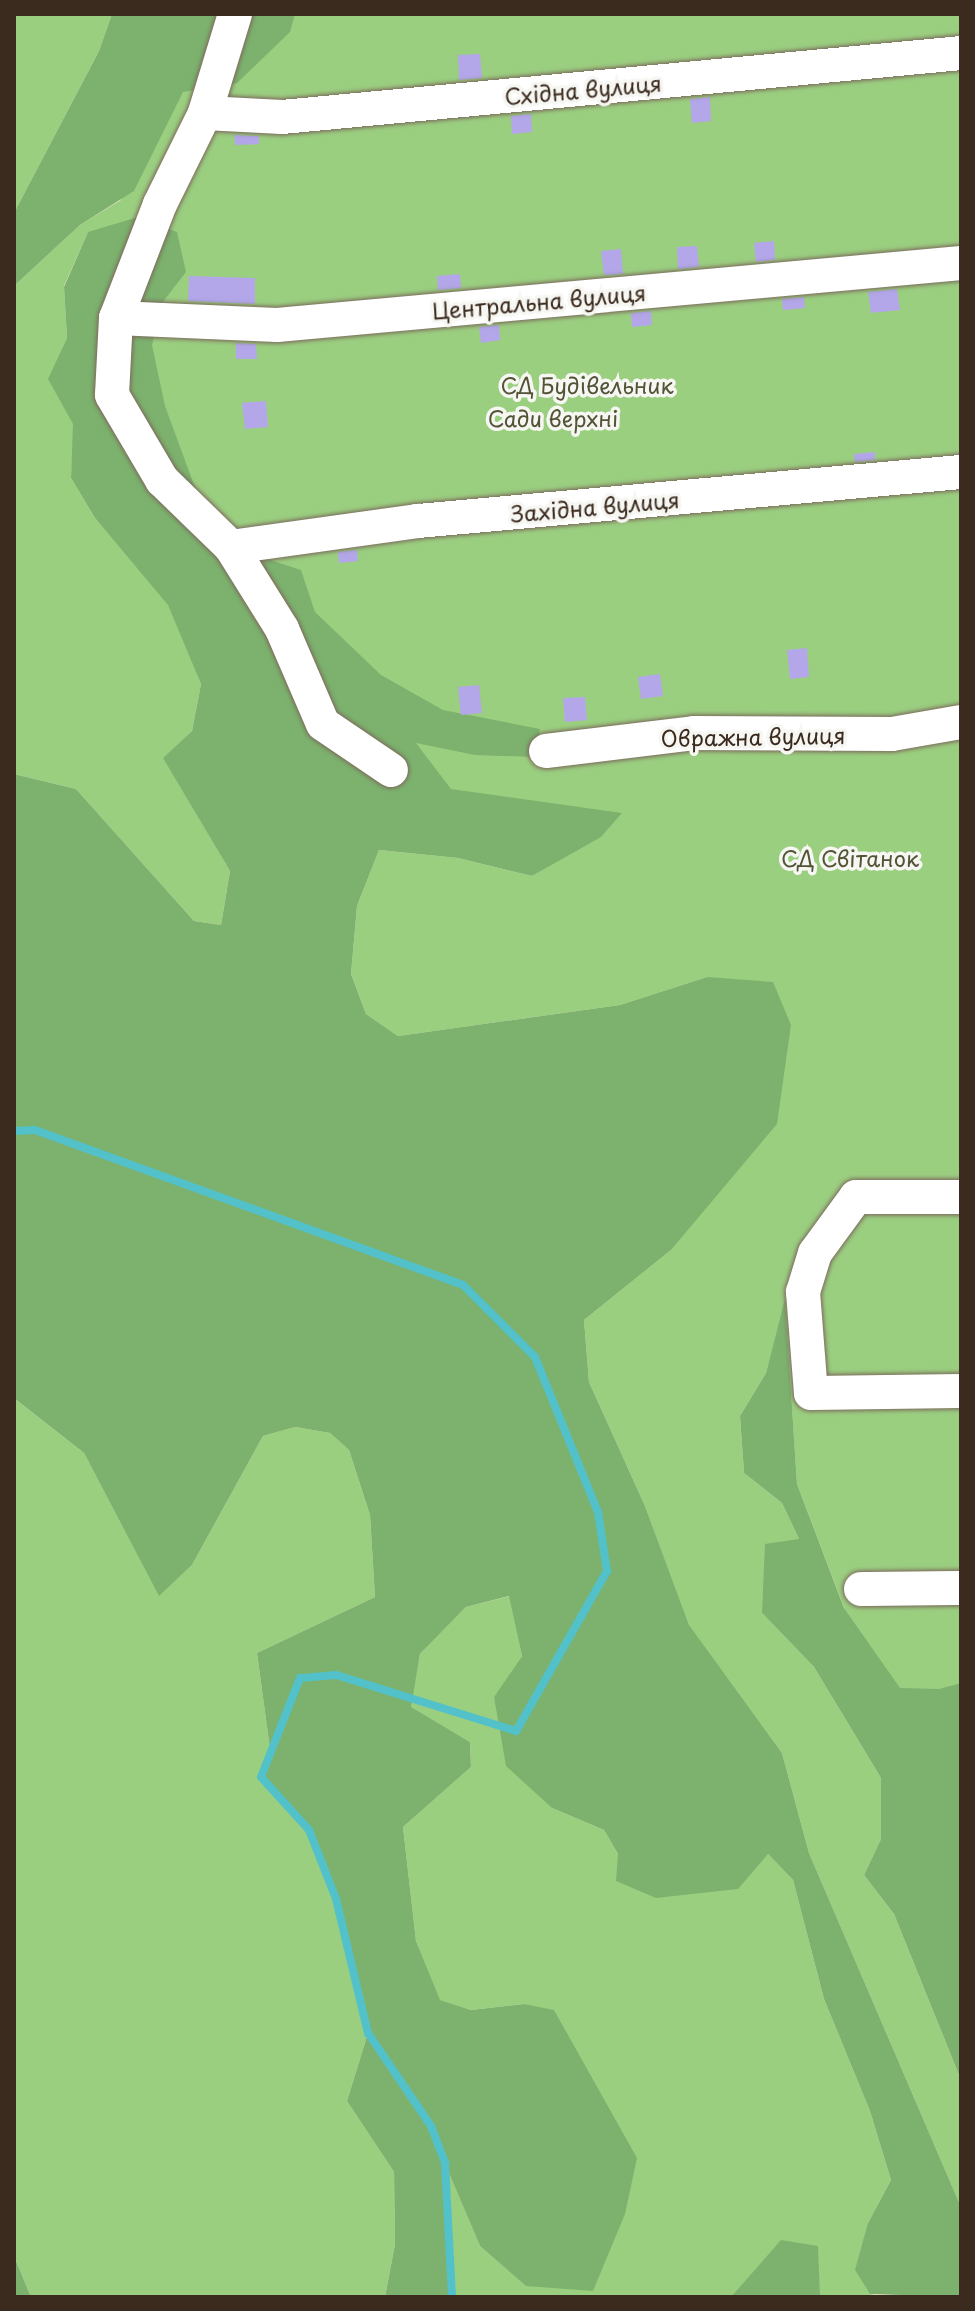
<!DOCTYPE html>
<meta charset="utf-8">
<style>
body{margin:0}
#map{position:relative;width:975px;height:2311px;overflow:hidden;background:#f4e5d0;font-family:"Playpen Sans",sans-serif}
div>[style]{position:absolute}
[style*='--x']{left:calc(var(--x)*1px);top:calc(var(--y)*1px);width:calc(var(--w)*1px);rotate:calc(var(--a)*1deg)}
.green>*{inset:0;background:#9bcf80}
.forest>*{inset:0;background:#7cb26e}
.stream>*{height:8px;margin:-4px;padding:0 4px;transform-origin:4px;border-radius:4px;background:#53c1ca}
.building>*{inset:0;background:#b3a7ea}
.roads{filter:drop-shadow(0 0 2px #7c6b5c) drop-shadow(0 0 2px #7c6b5c)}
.minor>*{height:34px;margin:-17px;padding:0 17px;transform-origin:17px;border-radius:17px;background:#fff}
span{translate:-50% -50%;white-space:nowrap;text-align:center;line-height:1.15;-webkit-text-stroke:7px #f6f6f2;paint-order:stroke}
.street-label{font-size:22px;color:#3b2a1e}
.park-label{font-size:22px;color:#535336}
.frame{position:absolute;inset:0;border:16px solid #3b2a1e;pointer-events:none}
</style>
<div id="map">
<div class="green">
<div style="clip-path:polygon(14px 14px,112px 14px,99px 51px,14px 213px)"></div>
<div style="clip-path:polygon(evenodd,158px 14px,961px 14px,961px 1915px,797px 1484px,785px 1303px,766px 1373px,740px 1416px,744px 1473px,782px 1503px,799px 1539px,762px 1613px,814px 1667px,881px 1778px,881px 1839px,864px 1875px,894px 1914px,961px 2080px,961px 2207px,809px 1853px,782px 1753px,689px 1626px,645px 1506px,589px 1382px,584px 1320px,671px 1250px,707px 977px,620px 1005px,398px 1036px,366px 1014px,351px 974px,357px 906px,379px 850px,458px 858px,532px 876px,579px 848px,342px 808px,171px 607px,201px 684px,192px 731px,164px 758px,230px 871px,221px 925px,194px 921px,76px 789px,14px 774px,14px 286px,80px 225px,121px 200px,158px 14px,88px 232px,73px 423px,49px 379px,67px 338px,64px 286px,88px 232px,158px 14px,74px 426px,166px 601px,95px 518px,71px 478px,74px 426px)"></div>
<div style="clip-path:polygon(14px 1398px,84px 1453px,159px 1595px,192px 1565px,263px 1436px,295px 1427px,330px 1433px,349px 1450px,370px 1515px,375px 1597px,257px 1653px,270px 1749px,261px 1777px,309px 1830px,336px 1899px,368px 2033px,347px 2101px,394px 2172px,395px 2244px,385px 2297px,31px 2297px,14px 2256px)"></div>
<div style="clip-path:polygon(510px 1596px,522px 1656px,494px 1698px,552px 1808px,604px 1830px,618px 1854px,768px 1854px,793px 1880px,824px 1999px,870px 2111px,891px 2180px,868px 2223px,870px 2294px,885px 2297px,452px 2297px,445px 2163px,480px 2246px,527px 2286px,523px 2004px,471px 2010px,439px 2000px,416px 1941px,403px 1827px,471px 1767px,470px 1742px,410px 1707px,420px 1654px,466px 1607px)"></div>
</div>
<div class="forest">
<div style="clip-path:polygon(112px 14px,295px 14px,290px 32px,237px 83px,183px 92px,134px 191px,80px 225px,14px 286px,14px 213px,99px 51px)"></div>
<div style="clip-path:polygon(138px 217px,177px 232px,186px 272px,162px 303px,152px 345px,165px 406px,197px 493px,255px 555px,301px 570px,315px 612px,381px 675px,443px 710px,540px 729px,535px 757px,475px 755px,416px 743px,451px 789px,622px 813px,601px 837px,532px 876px,458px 858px,379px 850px,357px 906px,351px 974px,366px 1014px,398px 1036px,620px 1005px,707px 977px,773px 982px,791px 1025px,777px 1124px,671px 1250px,584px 1320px,589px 1382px,645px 1506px,689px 1625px,782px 1753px,809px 1853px,961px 2207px,961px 2297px,870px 2294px,855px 2270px,868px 2223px,891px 2180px,870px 2111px,824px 1999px,793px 1880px,768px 1854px,738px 1889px,656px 1898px,616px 1881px,618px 1854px,604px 1830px,552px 1808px,506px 1766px,494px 1697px,522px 1656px,509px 1596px,466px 1607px,420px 1654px,411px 1707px,470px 1742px,471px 1767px,403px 1827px,416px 1941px,440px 2000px,471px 2010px,524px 2004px,554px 2010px,637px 2158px,625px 2214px,593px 2291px,526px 2286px,480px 2246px,446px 2166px,452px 2297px,385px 2297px,395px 2244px,394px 2172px,347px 2101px,368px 2033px,336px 1899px,309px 1830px,261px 1777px,270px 1749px,257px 1653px,375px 1597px,370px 1515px,349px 1450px,330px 1433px,295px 1427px,263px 1436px,192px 1565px,159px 1596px,84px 1453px,14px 1398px,14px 774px,76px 789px,194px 921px,221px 925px,230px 871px,163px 758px,192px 731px,201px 684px,168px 605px,95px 518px,71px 478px,73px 424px,48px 379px,67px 338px,64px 287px,88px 232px)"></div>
<div style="clip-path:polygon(785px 1299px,797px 1484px,844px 1608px,900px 1688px,939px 1689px,961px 1683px,961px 2080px,894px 1914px,864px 1875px,881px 1839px,881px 1778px,814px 1667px,762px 1613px,765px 1544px,799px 1539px,782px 1503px,744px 1473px,740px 1416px,766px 1373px)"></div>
<div style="clip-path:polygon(781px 2240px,818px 2246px,820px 2297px,731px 2297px)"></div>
<div style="clip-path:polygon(14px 2256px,31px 2297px,14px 2297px)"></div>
</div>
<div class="stream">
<div style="--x:14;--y:1131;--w:21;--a:-3"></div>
<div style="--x:35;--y:1130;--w:455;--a:19.9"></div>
<div style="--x:463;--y:1285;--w:102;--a:45"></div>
<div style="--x:535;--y:1357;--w:167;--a:67.9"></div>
<div style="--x:598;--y:1512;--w:60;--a:81.3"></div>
<div style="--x:607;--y:1571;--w:184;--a:119.6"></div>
<div style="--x:516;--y:1731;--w:189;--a:-162.7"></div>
<div style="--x:336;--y:1675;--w:36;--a:175"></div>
<div style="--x:300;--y:1678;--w:106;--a:111.5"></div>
<div style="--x:261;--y:1777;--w:72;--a:47.8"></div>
<div style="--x:309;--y:1830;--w:74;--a:68.6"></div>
<div style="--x:336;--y:1899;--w:138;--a:76.6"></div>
<div style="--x:368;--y:2033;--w:112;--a:55.9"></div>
<div style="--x:431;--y:2126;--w:40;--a:69"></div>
<div style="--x:445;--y:2163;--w:134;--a:87"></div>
</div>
<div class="building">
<div style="clip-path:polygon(480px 54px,482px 78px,459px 80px,458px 55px)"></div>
<div style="clip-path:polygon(710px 97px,711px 121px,692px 123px,690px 99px)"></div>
<div style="clip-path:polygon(531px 114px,532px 132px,512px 134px,511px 116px)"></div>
<div style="clip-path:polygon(234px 135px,259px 136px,259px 144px,235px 145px)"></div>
<div style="clip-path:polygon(774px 241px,775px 260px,756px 262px,754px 243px)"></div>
<div style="clip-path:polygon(697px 246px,699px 267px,678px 269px,677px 247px)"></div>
<div style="clip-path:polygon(621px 249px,623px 274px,604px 275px,601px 251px)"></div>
<div style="clip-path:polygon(460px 274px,461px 288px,438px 290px,437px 276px)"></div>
<div style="clip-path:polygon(189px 276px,255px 278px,255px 304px,188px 301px)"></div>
<div style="clip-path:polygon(897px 289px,900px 310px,871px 313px,868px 292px)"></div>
<div style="clip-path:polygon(804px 297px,805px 308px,783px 310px,782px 299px)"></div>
<div style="clip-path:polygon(651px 311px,652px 325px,632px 327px,631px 313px)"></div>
<div style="clip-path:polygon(499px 325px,500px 340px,481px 343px,479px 327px)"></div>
<div style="clip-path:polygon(236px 343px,256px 344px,257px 359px,236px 359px)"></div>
<div style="clip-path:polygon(266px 401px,268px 427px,245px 429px,242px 403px)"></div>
<div style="clip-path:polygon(875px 452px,875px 460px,855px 462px,854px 454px)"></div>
<div style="clip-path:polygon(357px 550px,358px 561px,339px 563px,338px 552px)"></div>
<div style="clip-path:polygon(807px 648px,809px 677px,790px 679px,787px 650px)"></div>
<div style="clip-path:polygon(660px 674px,663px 696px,641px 699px,638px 677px)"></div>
<div style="clip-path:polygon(479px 685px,482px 713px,461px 715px,458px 687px)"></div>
<div style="clip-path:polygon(585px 697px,587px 720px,565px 722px,563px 698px)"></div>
</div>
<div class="roads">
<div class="minor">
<div style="--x:235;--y:14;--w:103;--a:106.9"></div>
<div style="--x:205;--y:113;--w:102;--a:116.3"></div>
<div style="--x:160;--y:204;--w:122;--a:111.1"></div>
<div style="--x:116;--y:318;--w:77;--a:93"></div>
<div style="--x:112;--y:395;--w:99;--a:59.5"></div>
<div style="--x:162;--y:480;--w:96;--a:44.2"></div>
<div style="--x:231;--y:547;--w:97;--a:58.1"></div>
<div style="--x:282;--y:629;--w:103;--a:66.7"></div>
<div style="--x:323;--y:724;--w:82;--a:34.1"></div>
<div style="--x:205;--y:113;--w:77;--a:3"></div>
<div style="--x:282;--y:117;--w:682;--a:-5.38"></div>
<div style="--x:116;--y:318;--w:161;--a:2.5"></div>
<div style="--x:277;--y:325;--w:687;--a:-5.18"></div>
<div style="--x:231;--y:547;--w:189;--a:-7.9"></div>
<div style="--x:418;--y:521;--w:545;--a:-5.16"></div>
<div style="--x:546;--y:751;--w:149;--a:-6.9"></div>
<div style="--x:694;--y:733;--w:198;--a:0.3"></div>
<div style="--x:892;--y:734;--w:70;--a:-9.9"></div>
<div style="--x:961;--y:1197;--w:105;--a:180"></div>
<div style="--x:856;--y:1197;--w:69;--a:126.2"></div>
<div style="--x:815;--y:1253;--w:41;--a:107.1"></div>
<div style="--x:803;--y:1292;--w:101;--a:85.5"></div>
<div style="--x:811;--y:1393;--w:150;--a:-0.8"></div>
<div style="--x:861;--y:1589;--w:100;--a:-0.6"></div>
</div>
</div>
<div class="street-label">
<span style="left:583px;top:89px;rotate:-5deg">Східна вулиця</span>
<span style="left:539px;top:301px;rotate:-5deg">Центральна вулиця</span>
<span style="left:595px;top:506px;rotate:-5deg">Західна вулиця</span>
<span style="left:753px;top:736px;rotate:-1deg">Овражна вулиця</span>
</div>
<div class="park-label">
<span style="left:587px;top:385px">СД Будівельник</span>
<span style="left:553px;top:418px">Сади верхні</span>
<span style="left:850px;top:858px">СД Світанок</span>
</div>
<div class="frame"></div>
</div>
